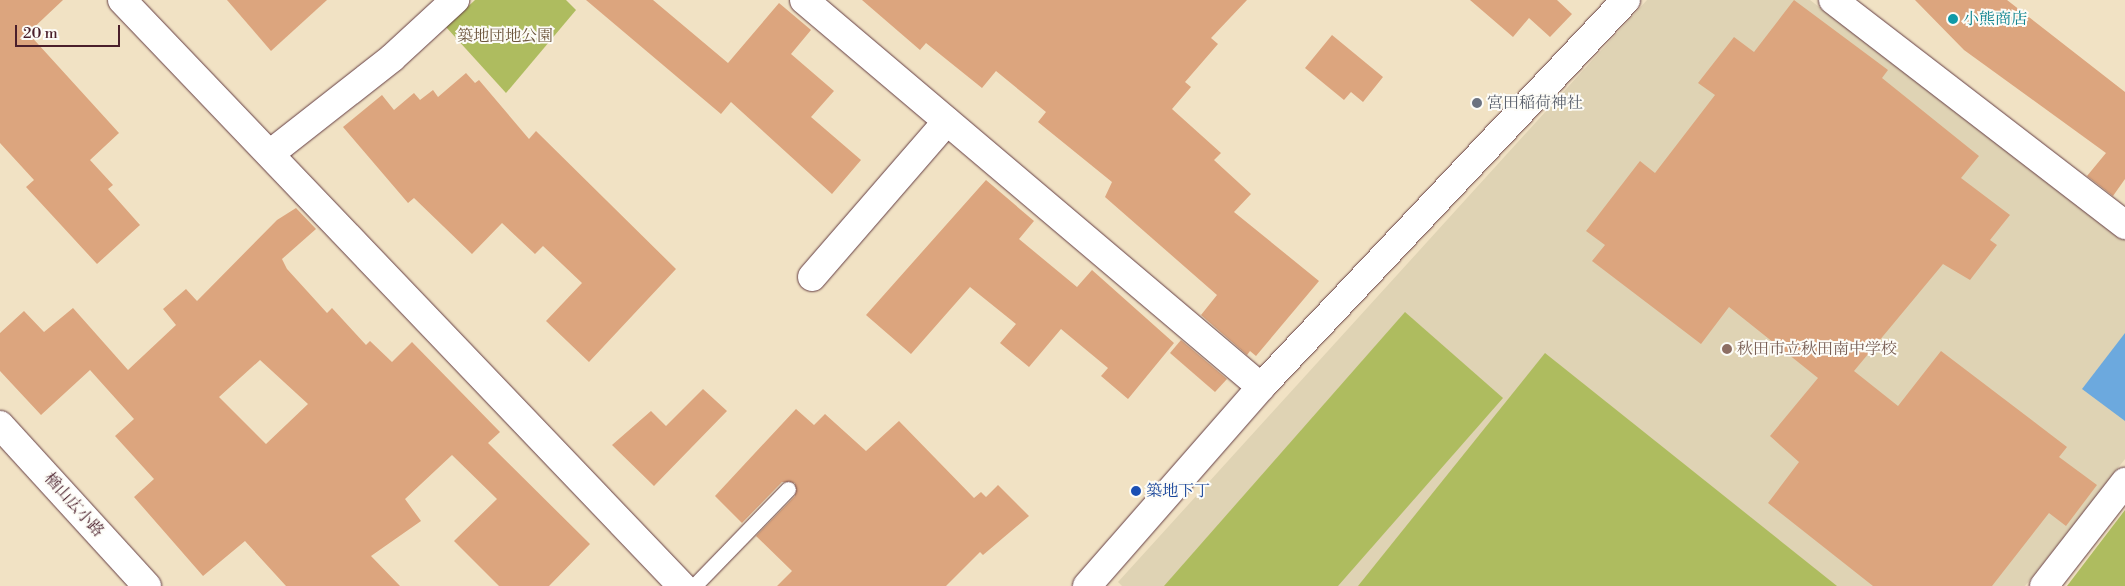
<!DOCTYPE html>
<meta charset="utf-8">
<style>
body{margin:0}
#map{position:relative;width:2125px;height:586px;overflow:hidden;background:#f1e2c4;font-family:"Libre Bodoni","Noto Serif JP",serif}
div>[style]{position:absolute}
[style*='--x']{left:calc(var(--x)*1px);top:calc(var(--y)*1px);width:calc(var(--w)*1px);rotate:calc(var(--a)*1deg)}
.built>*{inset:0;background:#dfd3b4}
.green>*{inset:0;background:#aebc5f}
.water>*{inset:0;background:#6ca9de}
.building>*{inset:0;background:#dca57e}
.roads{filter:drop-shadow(0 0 1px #633c42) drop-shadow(0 0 1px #633c42)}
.service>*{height:15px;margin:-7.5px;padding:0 7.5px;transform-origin:7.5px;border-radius:7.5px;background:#fff}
.minor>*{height:28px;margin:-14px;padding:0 14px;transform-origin:14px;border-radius:14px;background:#fff}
.tertiary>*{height:28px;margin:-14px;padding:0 14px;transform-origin:14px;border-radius:14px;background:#fff}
.dots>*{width:14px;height:14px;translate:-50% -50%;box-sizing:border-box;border:2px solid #fdfcf7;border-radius:50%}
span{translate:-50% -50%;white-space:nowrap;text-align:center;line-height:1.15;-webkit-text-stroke:4px #fdfcf7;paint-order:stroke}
.culture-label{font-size:16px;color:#0d838f}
.left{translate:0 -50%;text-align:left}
.park-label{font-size:16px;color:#6d563d}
.worship-label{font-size:16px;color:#5b616d}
.education-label{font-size:16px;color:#785e54}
.transit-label{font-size:16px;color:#164399}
.street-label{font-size:16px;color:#4a1f2b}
.scale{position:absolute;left:15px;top:25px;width:105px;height:22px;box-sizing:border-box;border:2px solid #4a1f2b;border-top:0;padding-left:6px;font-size:15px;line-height:18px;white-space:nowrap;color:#4a1f2b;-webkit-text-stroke:4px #fdfcf7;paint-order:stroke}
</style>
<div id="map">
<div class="built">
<div style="clip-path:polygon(1647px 0,1810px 0,2125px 239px,2125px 459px,2025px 586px,1122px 586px,1118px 582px)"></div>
</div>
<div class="green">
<div style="clip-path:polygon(475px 0,566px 0,576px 10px,506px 93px,446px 27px)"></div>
<div style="clip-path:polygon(1405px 312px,1503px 398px,1338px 586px,1164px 586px)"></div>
<div style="clip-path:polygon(1545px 353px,1837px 586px,1358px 586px)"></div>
<div style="clip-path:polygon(2125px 510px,2125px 586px,2067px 586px)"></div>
</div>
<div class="water">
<div style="clip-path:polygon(2125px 333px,2125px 421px,2082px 389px)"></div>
</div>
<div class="building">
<div style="clip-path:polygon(0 0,63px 0,28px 33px,119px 133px,90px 160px,113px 185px,108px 189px,140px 225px,97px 264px,26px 187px,34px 180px,0 143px)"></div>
<div style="clip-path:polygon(227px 0,327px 0,271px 51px)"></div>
<div style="clip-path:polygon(586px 0,653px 0,728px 63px,779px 3px,811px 30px,791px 54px,834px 91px,811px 117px,861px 160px,832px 194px,731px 102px,721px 114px)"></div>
<div style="clip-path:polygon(862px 0,1247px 0,1211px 38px,1218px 44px,1185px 82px,1191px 87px,1172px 109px,1221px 153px,1214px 160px,1251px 194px,1234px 212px,1319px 281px,1256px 356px,1250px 351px,1247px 355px,1201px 315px,1217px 295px,1105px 197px,1112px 182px,1038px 122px,1046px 112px,996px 71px,982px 88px,926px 43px,920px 50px)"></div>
<div style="clip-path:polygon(1470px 0,1557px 0,1572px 14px,1550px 37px,1529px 18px,1513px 37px)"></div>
<div style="clip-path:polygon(1794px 0,1888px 70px,1882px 78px,1979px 156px,1961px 178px,2010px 215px,1990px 240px,1997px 245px,1970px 280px,1943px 264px,1854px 371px,1898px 406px,1941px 351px,2067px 447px,2059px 457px,2097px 485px,2066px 526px,2049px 513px,1992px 586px,1873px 586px,1768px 503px,1799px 462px,1770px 436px,1818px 378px,1729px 307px,1701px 344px,1592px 261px,1605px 245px,1586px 231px,1640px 161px,1655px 173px,1715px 95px,1698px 83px,1734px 37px,1754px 52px)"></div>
<div style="clip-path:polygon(1915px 0,2007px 0,2125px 92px,2125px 179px,2113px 196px,2087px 176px,2106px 153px,1964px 50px)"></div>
<div style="clip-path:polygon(1332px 35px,1383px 77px,1363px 102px,1351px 92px,1344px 100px,1305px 68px)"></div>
<div style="clip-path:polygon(466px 73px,475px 83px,479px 80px,529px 139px,536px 131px,676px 269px,589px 362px,546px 321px,582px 283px,543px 246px,535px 254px,502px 223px,472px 254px,414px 198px,408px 203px,343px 127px,382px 95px,394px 110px,414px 93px,420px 100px,433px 90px,438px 97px)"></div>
<div style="clip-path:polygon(986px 180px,1034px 221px,1019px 239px,1077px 287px,1092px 270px,1174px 343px,1128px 399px,1101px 376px,1108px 368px,1061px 329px,1029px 367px,1000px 343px,1016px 324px,970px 287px,911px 354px,866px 315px)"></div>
<div style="clip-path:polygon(evenodd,296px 208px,316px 229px,282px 259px,287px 269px,327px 313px,332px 308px,366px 345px,370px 341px,392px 362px,412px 342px,500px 432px,488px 443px,590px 544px,549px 586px,499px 586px,454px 541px,497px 499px,452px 455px,405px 499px,421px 521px,371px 556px,400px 586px,286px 586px,245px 541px,203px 576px,134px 497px,154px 479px,115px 436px,134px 419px,90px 370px,41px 415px,0 371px,0 333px,24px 311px,44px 332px,73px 308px,128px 370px,176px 325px,163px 309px,186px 289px,197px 301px,277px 220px,296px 208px,260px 360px,308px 404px,266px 444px,219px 397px,260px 360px)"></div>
<div style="clip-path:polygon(1181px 340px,1227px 379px,1215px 392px,1170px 353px)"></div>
<div style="clip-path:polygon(703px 389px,727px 411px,654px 486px,612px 445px,651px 411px,666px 426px)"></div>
<div style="clip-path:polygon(796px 409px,814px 425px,825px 414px,866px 451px,899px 421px,974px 498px,981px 492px,986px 497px,998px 485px,1029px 516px,983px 555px,980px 552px,946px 586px,777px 586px,792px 571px,756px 536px,795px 496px,795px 483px,782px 482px,742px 523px,715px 496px)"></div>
</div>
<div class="roads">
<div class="service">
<div style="--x:694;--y:586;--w:135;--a:-45.9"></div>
</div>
<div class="minor">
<div style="--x:122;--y:0;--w:811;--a:46.3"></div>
<div style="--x:804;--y:0;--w:599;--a:40.26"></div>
<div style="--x:1833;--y:0;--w:369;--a:37.6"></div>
<div style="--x:271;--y:153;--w:154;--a:-38.1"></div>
<div style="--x:392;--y:58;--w:86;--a:-42.6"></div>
<div style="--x:812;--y:277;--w:206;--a:-49.1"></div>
<div style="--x:2044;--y:586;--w:132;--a:-52.1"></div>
</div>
<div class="tertiary">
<div style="--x:0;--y:425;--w:218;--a:47.6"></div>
<div style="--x:1087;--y:586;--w:264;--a:-48.8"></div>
<div style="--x:1261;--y:387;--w:532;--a:-46.68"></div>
</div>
</div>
<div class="dots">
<div style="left:1953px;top:19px;background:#0f9aa8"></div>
<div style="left:1477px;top:103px;background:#6b7280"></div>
<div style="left:1727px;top:349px;background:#8d6e63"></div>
<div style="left:1136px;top:491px;background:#1a4fb4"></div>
</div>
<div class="culture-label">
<span class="left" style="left:1963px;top:19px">小熊商店</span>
</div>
<div class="park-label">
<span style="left:505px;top:36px">築地団地公園</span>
</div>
<div class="worship-label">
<span class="left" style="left:1487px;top:103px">宮田稲荷神社</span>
</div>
<div class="education-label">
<span class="left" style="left:1737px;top:349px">秋田市立秋田南中学校</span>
</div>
<div class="transit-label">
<span class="left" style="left:1146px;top:491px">築地下丁</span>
</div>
<div class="street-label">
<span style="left:74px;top:505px;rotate:48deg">楢山広小路</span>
</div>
<div class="scale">20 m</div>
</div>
